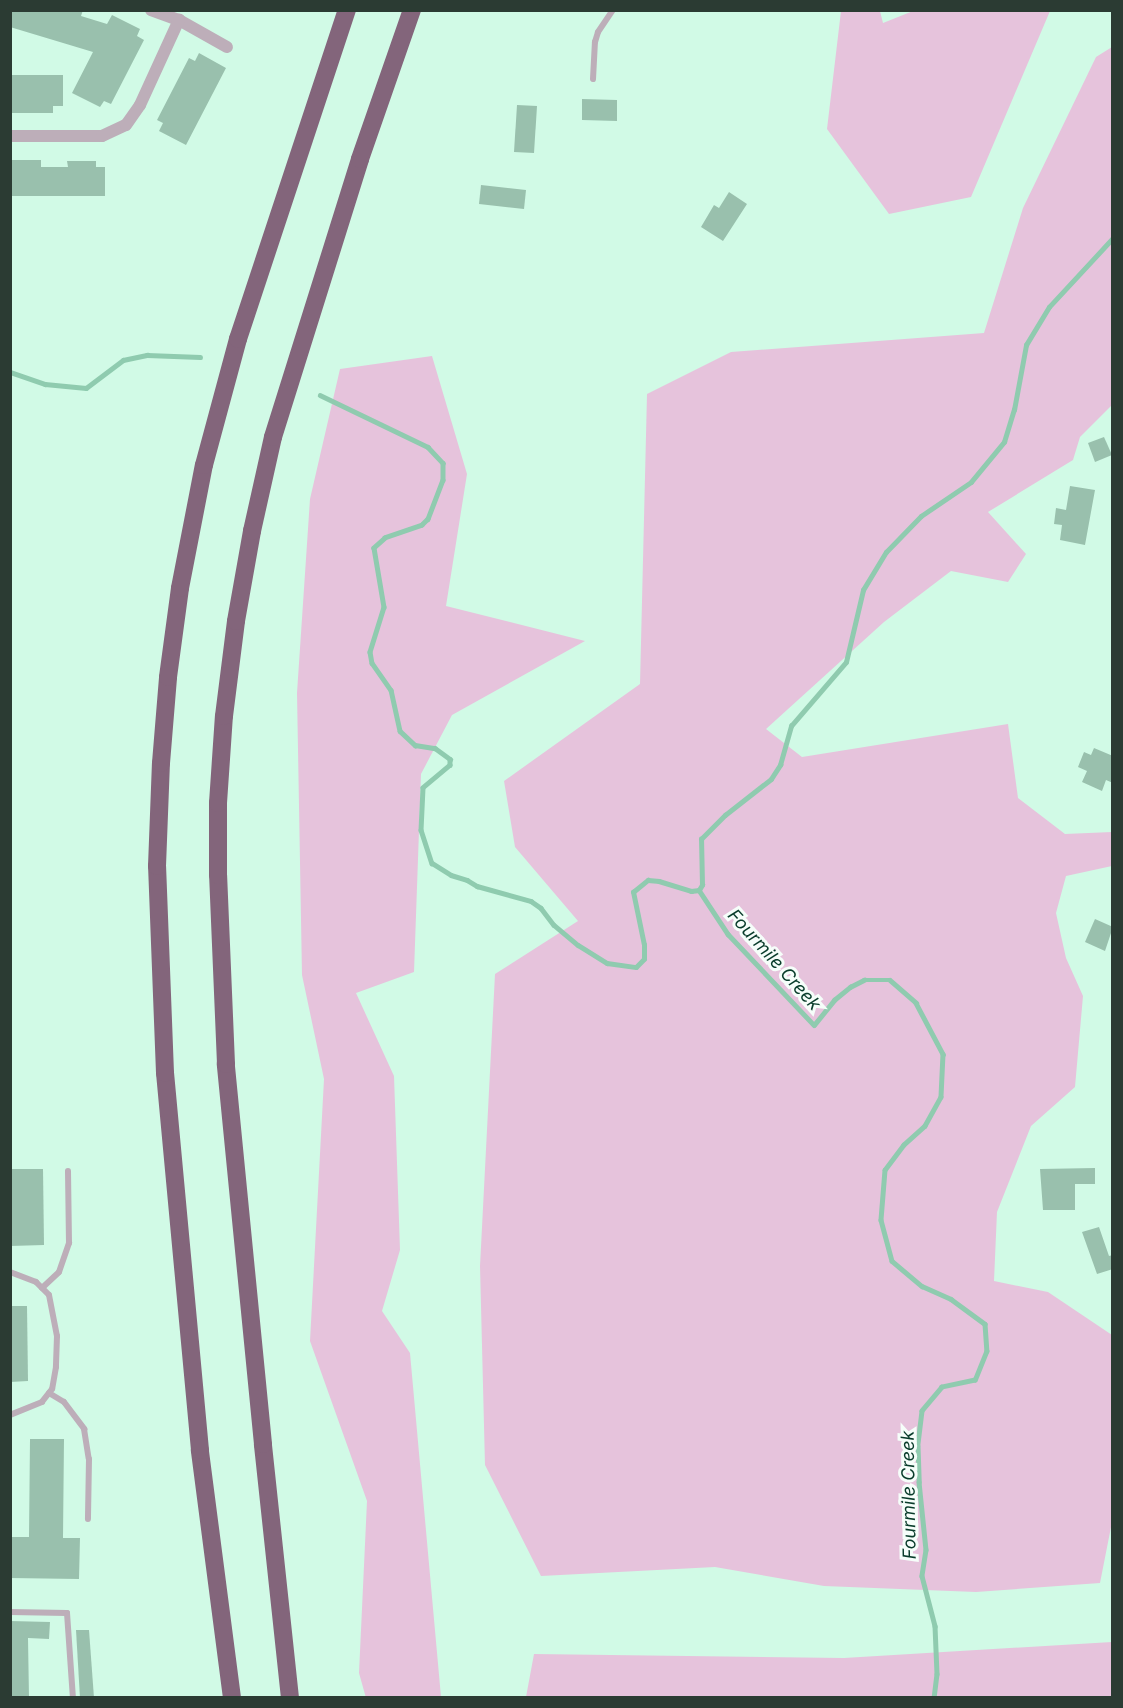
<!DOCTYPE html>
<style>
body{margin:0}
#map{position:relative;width:1123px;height:1708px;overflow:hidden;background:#d1fae6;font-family:Inter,sans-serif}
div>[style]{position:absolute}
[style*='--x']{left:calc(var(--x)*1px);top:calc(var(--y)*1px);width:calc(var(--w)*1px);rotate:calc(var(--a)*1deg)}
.green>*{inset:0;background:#e6c3dc}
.stream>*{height:4.5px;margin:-2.25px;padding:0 2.25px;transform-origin:2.25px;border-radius:2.25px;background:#8fcbaf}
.building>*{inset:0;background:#99c0ad}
.service>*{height:6px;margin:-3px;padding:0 3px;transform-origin:3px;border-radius:3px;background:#bdaeb9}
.minor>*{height:12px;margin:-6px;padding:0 6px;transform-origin:6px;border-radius:6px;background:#bdaeb9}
.motorway>*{height:18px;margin:-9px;padding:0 9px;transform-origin:9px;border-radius:9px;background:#83657b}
span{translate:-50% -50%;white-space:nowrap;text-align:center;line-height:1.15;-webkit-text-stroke:6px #f6fefa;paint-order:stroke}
.water-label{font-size:18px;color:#093c2b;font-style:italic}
.frame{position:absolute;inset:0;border:12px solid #2b3b33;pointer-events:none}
</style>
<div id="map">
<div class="green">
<div style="clip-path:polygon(841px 11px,880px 11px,883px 23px,913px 11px,1050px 11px,971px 197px,889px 214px,827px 129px)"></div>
<div style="clip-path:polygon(1112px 47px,1112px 405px,1080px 437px,1073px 460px,988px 512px,1026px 554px,1008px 582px,951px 571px,884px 622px,766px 729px,802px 757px,1008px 724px,1018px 798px,1065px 834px,1112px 832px,1112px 866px,1066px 876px,1056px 913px,1066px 958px,1083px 996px,1075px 1087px,1031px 1126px,997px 1212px,994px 1281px,1048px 1292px,1112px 1335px,1112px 1522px,1100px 1583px,976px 1592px,824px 1586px,715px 1567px,541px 1576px,485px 1465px,480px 1266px,495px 974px,578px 921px,515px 847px,504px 781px,640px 684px,647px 394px,731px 352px,984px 333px,1023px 208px,1096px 57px)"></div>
<div style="clip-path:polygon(432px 356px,467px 474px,446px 606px,585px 641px,452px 715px,421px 774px,414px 972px,356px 993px,394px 1076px,400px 1250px,382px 1311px,410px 1353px,441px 1697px,366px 1698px,359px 1673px,367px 1501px,310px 1341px,324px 1079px,302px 975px,297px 693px,310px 499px,340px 369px)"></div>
<div style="clip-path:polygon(1112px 1642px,1112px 1697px,526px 1697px,534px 1654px,844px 1658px)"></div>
</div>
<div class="stream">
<div style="--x:10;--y:372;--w:37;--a:19"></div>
<div style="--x:45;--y:384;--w:41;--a:5.6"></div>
<div style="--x:86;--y:388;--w:46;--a:-37.1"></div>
<div style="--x:123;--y:360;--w:25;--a:-12"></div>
<div style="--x:147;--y:355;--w:53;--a:2.2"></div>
<div style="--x:320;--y:395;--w:120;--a:25.7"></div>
<div style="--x:428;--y:447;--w:22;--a:47"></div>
<div style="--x:443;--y:463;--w:17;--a:90"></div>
<div style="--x:443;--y:480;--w:42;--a:111"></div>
<div style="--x:428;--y:519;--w:8;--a:135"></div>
<div style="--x:422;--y:525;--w:39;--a:161"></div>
<div style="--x:385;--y:538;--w:15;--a:138"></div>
<div style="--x:374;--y:548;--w:60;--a:80.4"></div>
<div style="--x:384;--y:607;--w:47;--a:107.3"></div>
<div style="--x:370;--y:652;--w:11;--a:80"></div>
<div style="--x:372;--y:663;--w:33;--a:55"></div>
<div style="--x:391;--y:690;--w:42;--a:77.6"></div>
<div style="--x:400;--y:731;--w:21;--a:43"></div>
<div style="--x:415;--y:745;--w:20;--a:9"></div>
<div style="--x:435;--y:748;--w:19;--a:36"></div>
<div style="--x:450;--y:759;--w:6;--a:90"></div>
<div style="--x:450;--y:765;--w:35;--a:140"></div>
<div style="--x:423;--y:788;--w:42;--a:92.7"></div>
<div style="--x:421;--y:830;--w:35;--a:72"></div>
<div style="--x:432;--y:863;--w:22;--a:32"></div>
<div style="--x:451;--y:875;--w:17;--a:17"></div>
<div style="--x:467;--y:880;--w:12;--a:31"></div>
<div style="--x:477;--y:886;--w:56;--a:15.5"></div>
<div style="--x:531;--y:901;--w:12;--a:35"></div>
<div style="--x:541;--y:908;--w:21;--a:53"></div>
<div style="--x:554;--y:925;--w:31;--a:40"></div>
<div style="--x:578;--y:945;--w:34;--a:32"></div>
<div style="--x:607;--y:963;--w:29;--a:8"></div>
<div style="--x:636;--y:967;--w:11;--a:-45"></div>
<div style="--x:644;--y:959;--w:14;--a:-90"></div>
<div style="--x:644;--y:945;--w:54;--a:-101.7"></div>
<div style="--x:633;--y:892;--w:19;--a:-39"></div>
<div style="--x:648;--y:880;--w:11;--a:5"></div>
<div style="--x:659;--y:881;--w:34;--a:17"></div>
<div style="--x:691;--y:891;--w:8;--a:-7"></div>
<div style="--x:699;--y:890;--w:53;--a:56.6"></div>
<div style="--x:728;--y:934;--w:125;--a:46.6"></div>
<div style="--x:814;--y:1025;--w:32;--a:-51"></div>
<div style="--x:834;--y:1000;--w:21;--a:-39"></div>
<div style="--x:850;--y:987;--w:16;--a:-27"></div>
<div style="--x:864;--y:980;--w:26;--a:0"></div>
<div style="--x:890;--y:980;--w:35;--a:41"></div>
<div style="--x:916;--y:1003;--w:58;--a:62.1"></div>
<div style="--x:943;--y:1054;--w:43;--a:92.7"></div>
<div style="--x:941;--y:1097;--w:33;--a:119"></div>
<div style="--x:925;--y:1126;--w:28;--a:138"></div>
<div style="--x:904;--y:1145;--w:31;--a:127"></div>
<div style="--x:885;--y:1170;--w:50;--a:94.6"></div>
<div style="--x:881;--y:1220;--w:42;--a:75"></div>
<div style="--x:892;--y:1261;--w:39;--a:40"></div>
<div style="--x:922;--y:1286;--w:32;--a:24"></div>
<div style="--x:951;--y:1299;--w:42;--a:36.3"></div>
<div style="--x:985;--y:1324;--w:27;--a:86"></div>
<div style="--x:987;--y:1351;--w:31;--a:112"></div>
<div style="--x:975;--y:1380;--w:34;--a:168"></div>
<div style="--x:942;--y:1387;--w:31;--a:130"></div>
<div style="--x:922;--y:1411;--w:35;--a:97"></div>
<div style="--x:918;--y:1446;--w:36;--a:88"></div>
<div style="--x:919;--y:1482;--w:68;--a:84.1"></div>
<div style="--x:926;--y:1550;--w:26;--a:99"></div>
<div style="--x:922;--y:1576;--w:52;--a:75.4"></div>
<div style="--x:935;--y:1626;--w:48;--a:87.6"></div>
<div style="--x:937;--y:1674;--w:24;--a:97"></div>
<div style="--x:699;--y:890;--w:6;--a:-59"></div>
<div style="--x:702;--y:885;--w:46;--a:-91.2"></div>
<div style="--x:701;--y:839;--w:34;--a:-45"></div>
<div style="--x:725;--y:815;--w:58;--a:-38"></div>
<div style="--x:771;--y:779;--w:17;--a:-57"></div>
<div style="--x:780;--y:765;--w:41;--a:-74.2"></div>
<div style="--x:791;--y:726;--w:84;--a:-49.3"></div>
<div style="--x:846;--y:662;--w:74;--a:-76.7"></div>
<div style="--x:863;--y:590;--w:44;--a:-58.8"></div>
<div style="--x:886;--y:552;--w:50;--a:-45.8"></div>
<div style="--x:921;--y:516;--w:60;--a:-34.2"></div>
<div style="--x:971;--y:482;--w:52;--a:-50.5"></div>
<div style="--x:1004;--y:442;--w:34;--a:-73"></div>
<div style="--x:1014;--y:410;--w:66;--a:-79.5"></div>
<div style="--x:1026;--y:345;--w:44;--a:-58.8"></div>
<div style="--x:1049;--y:307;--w:93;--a:-47.2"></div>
</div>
<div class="building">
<div style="clip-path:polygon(10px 10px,83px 10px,81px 16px,107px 24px,112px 15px,140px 29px,137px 36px,144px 40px,111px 104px,104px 101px,100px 107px,72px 93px,93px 52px,10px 27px)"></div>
<div style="clip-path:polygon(199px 53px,226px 68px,186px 145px,159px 131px,163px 123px,157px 120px,189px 58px,195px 61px)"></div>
<div style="clip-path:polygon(10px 75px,63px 75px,63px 106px,53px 106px,53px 113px,10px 113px)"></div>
<div style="clip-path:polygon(582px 99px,617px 100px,617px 121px,582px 120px)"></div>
<div style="clip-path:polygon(517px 105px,537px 106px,534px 153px,514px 152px)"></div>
<div style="clip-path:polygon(12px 160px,41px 160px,41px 167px,68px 167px,67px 161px,96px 161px,96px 167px,105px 167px,105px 196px,10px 196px)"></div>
<div style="clip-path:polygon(481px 185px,526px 190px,524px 209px,479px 204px)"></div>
<div style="clip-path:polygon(729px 192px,747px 204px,723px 241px,701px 227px,714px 205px,719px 208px)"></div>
<div style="clip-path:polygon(1104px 437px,1112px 455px,1095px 462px,1088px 443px)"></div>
<div style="clip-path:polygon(1070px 486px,1095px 490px,1085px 545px,1060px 540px,1062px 525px,1054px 524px,1056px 508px,1066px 510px)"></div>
<div style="clip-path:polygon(1094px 748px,1113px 756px,1113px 783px,1106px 780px,1102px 791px,1082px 782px,1087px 771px,1078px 767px,1084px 752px,1091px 755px)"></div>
<div style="clip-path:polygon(1095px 919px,1113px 927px,1105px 951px,1085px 942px)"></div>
<div style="clip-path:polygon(1095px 1168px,1095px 1184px,1075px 1184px,1075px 1210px,1043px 1210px,1040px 1169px)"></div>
<div style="clip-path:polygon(10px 1169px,43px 1169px,44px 1245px,10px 1246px)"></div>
<div style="clip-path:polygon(1099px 1227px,1109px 1256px,1113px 1255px,1113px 1269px,1097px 1274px,1082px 1232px)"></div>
<div style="clip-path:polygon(10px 1306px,27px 1306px,28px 1381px,10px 1382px)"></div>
<div style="clip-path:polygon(30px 1439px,64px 1439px,63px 1538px,80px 1538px,79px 1579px,10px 1578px,10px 1537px,29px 1537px)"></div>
<div style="clip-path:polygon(10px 1621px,50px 1622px,49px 1639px,28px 1638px,29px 1698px,10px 1698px)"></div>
<div style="clip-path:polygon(76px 1630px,89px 1630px,94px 1698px,80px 1698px)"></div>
</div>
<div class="service">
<div style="--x:593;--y:79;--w:37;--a:-87"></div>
<div style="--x:595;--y:42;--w:10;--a:-73"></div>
<div style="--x:598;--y:32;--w:27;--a:-56"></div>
<div style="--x:10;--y:1272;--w:28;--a:21"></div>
<div style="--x:36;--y:1282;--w:18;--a:45"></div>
<div style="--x:49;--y:1295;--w:42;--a:79"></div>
<div style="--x:57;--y:1336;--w:31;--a:92"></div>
<div style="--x:56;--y:1367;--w:22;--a:100"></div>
<div style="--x:52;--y:1389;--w:16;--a:128"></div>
<div style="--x:42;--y:1402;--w:35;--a:158"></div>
<div style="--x:42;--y:1288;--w:23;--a:-43"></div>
<div style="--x:59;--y:1272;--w:31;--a:-71"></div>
<div style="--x:69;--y:1243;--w:72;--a:-90.8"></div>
<div style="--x:49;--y:1393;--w:17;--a:31"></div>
<div style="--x:64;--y:1402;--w:34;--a:53"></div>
<div style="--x:84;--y:1429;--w:30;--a:81"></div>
<div style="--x:89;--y:1459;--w:60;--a:91"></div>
<div style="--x:10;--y:1612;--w:57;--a:1"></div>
<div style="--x:67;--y:1613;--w:85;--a:86"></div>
</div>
<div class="minor">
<div style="--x:151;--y:10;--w:30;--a:20"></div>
<div style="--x:179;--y:20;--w:55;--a:29.4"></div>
<div style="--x:10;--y:136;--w:92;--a:0"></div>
<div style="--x:102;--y:136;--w:26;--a:-25"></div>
<div style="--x:126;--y:125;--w:24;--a:-55"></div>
<div style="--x:140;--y:105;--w:94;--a:-65.4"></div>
</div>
<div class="motorway">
<div style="--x:232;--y:1698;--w:250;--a:-97.4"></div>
<div style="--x:200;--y:1450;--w:379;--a:-95.3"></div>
<div style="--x:165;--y:1073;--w:207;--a:-92.2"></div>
<div style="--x:157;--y:866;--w:103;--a:-87.8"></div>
<div style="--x:161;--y:763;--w:86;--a:-85.3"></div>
<div style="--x:168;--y:677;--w:90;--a:-82.3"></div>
<div style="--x:180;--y:588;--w:125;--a:-79"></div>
<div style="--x:204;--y:465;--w:131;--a:-74.9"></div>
<div style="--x:238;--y:339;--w:347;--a:-71.7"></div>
<div style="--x:290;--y:1698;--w:255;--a:-96.1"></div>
<div style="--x:263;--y:1444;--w:382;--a:-95.6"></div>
<div style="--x:226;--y:1064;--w:189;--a:-92.4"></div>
<div style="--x:218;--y:875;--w:72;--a:-90"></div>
<div style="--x:218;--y:803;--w:87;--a:-86.1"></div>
<div style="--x:224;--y:716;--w:96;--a:-82.8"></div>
<div style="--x:236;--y:621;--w:91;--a:-79.9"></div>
<div style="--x:252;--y:531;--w:96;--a:-77.4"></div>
<div style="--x:273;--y:437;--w:291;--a:-72.6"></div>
<div style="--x:360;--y:159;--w:158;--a:-70.8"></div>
</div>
<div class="water-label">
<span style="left:774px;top:960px;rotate:48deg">Fourmile Creek</span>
<span style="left:909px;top:1495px;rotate:-91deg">Fourmile Creek</span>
</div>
<div class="frame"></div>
</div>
